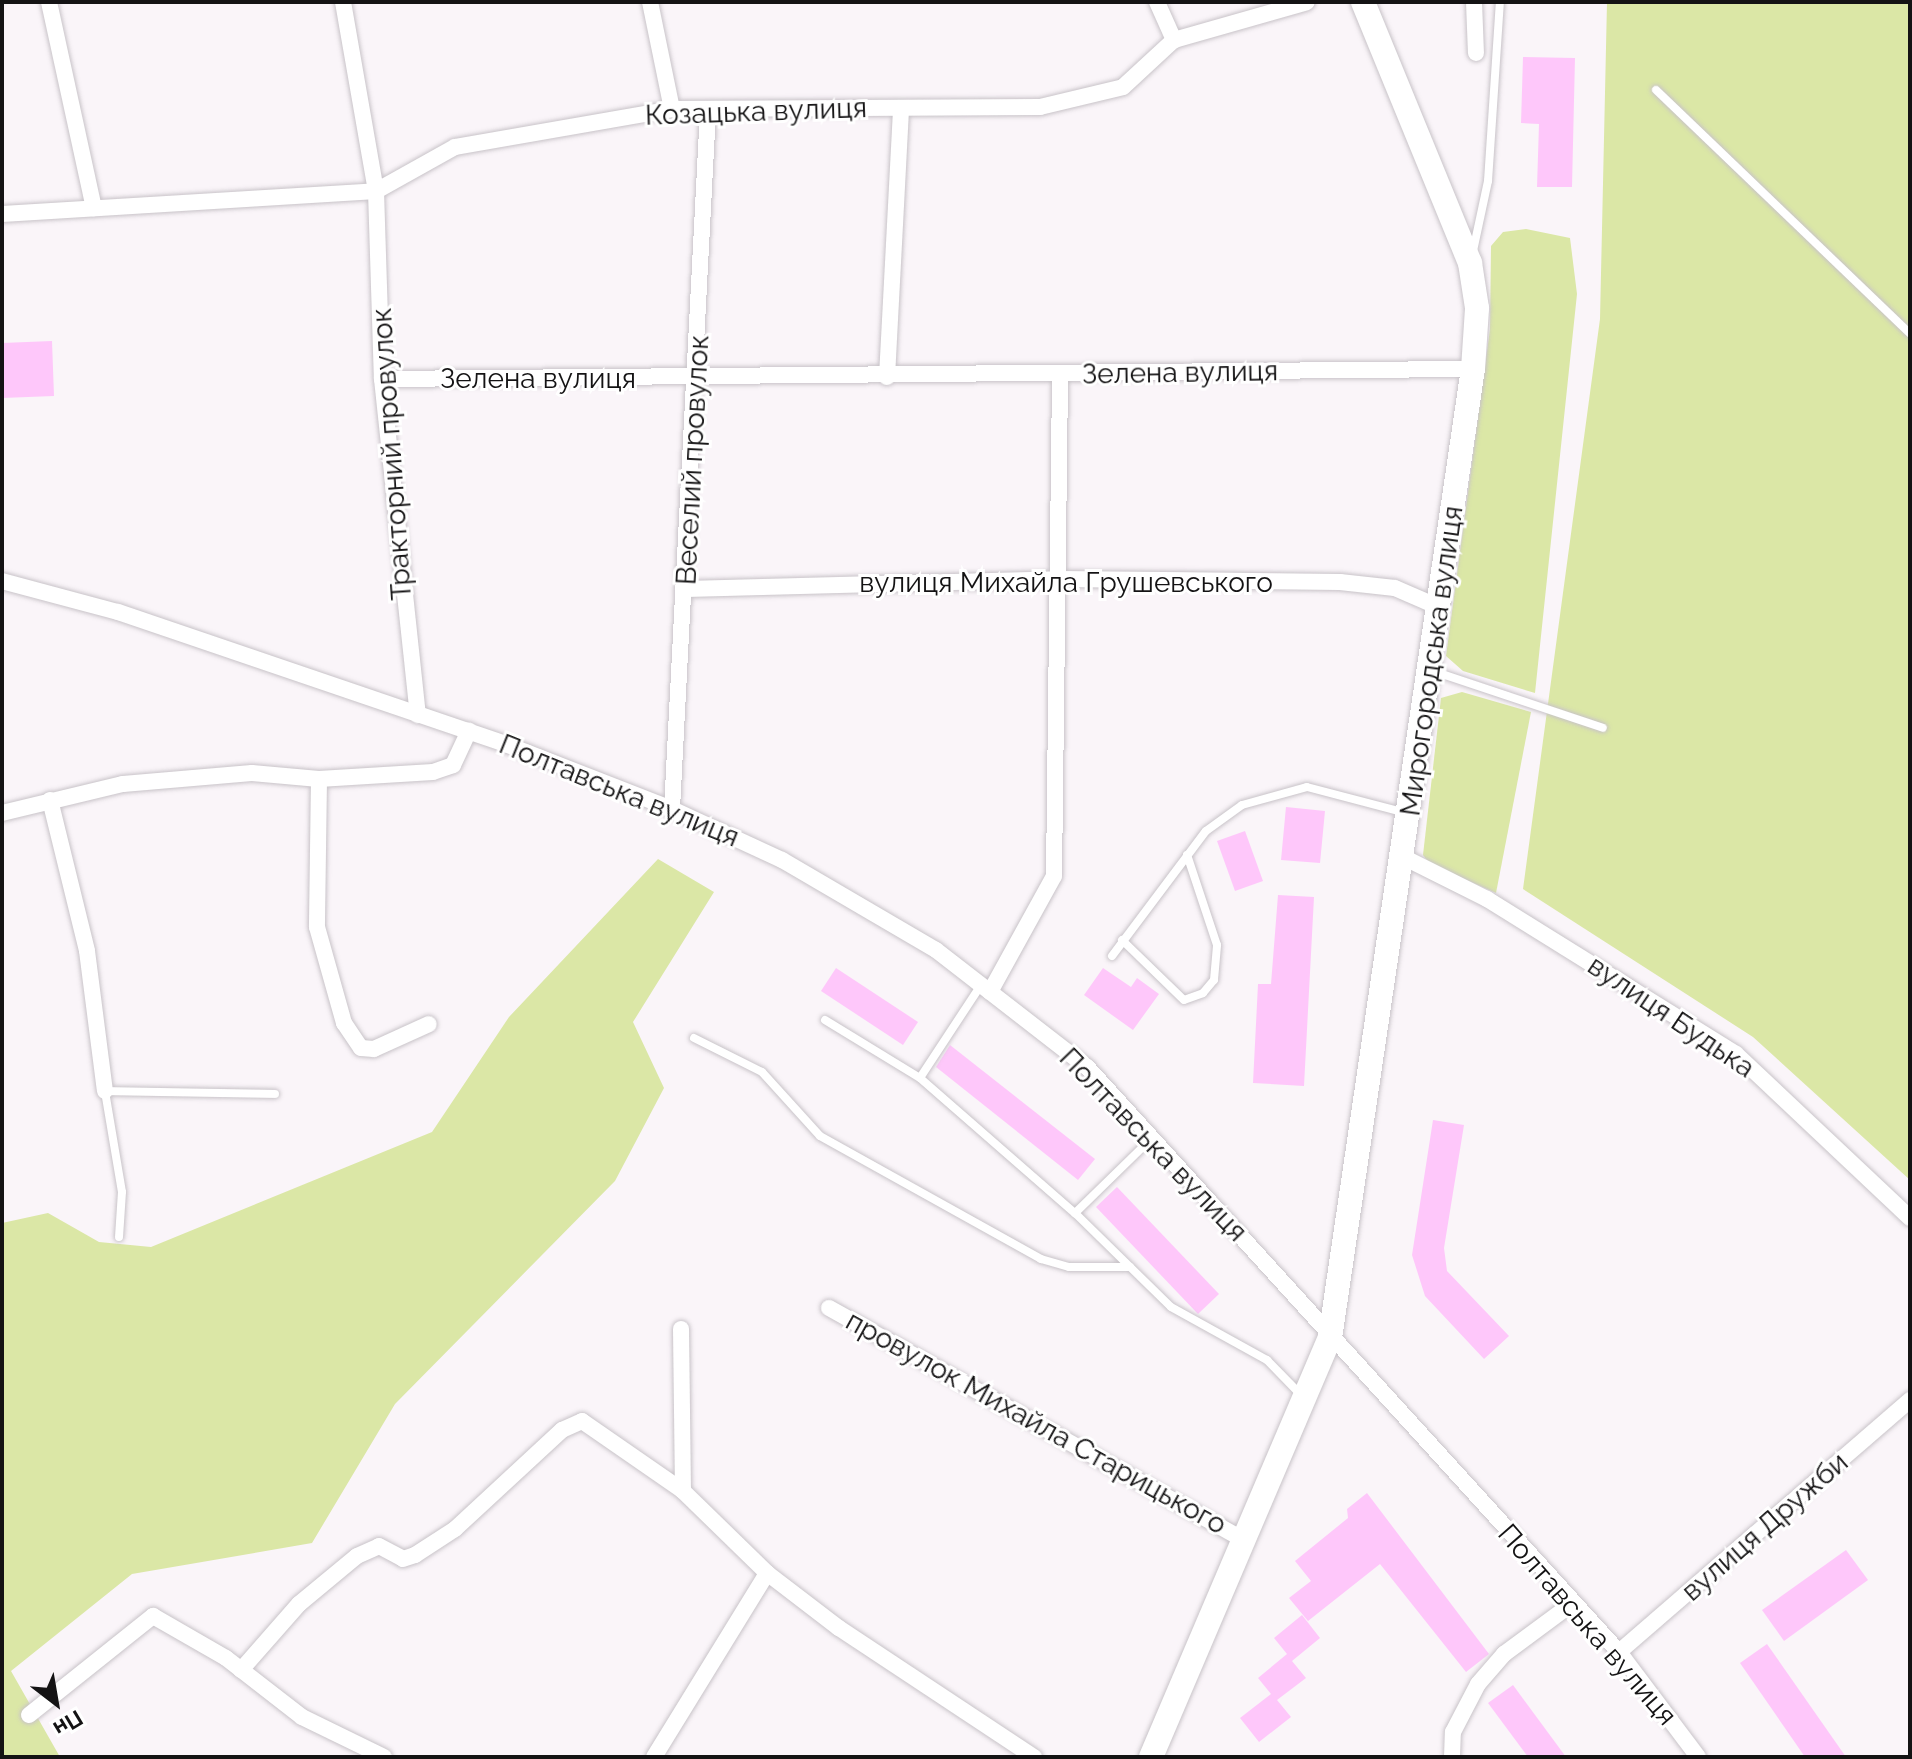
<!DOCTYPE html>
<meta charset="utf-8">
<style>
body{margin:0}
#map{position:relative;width:1912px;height:1759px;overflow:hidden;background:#faf5f9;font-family:Raleway,sans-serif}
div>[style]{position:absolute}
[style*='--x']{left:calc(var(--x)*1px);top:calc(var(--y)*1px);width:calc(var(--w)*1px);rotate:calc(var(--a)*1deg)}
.green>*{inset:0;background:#dbe7a6}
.building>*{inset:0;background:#fec7fa}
.roads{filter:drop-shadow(0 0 2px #c8c3c8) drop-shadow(0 0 2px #c8c3c8)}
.lane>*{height:8px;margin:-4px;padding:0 4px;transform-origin:4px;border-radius:4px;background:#fff}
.street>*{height:16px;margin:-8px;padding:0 8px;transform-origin:8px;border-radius:8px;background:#fff}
.secondary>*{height:24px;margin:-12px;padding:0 12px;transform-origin:12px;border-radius:12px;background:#fff}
span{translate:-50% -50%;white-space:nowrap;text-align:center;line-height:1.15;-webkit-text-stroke:6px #fff;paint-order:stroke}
.street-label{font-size:28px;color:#141314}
.frame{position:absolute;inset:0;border:4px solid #141314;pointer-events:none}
.north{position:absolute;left:16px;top:1663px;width:80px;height:80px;-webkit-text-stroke:6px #fff;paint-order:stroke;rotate:149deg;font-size:22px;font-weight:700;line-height:32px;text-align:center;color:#141314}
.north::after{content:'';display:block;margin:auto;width:28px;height:36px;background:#141314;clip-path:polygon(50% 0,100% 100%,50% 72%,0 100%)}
</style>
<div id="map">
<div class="green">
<div style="clip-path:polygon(1607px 2px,1910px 2px,1910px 1180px,1753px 1037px,1523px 889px,1600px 319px)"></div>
<div style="clip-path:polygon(1526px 229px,1570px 238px,1577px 294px,1535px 693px,1463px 671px,1446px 656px,1490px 329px,1491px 246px,1503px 232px)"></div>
<div style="clip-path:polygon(1462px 692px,1531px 712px,1496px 893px,1429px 863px,1423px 855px,1441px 698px)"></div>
<div style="clip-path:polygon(658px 859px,714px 892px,633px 1022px,664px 1088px,615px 1181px,395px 1404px,312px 1543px,132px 1574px,11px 1671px,60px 1757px,2px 1757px,2px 1223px,48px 1213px,99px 1242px,151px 1247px,432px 1132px,509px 1017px)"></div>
</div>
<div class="building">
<div style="clip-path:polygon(1523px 57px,1575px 58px,1572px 187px,1537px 187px,1539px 124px,1521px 123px)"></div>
<div style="clip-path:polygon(52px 341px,54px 396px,2px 398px,2px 343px)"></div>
<div style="clip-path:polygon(1286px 807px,1325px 811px,1320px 863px,1281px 860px)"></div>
<div style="clip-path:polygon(1245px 831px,1263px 881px,1235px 891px,1217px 841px)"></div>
<div style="clip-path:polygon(1278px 895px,1314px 897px,1304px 1086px,1253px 1083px,1258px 984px,1271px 984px)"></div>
<div style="clip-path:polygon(836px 968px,918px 1022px,903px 1045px,821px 991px)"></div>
<div style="clip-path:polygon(1103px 968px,1131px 987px,1137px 978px,1159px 994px,1133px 1030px,1084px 995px)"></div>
<div style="clip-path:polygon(950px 1045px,1095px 1159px,1078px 1180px,936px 1067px)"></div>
<div style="clip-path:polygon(1433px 1120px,1464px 1125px,1444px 1248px,1447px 1271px,1509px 1336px,1484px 1359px,1425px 1296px,1412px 1255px)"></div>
<div style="clip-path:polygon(1117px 1187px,1219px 1294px,1198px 1314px,1096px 1207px)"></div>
<div style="clip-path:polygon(1367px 1493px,1489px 1654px,1466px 1672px,1380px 1564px,1308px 1621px,1289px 1598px,1311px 1581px,1295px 1561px,1348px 1518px,1347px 1509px)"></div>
<div style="clip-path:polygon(1846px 1550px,1868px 1580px,1784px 1641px,1762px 1610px)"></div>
<div style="clip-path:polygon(1302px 1615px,1320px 1638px,1292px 1661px,1306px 1678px,1277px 1700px,1291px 1717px,1259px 1742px,1240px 1718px,1271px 1694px,1258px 1678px,1287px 1654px,1274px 1638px)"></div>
<div style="clip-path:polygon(1767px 1644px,1846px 1757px,1805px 1757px,1740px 1663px)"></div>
<div style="clip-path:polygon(1513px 1685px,1566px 1757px,1528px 1757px,1488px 1703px)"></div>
</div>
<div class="roads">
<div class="lane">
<div style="--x:1656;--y:90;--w:352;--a:43.8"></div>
<div style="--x:1473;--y:251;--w:72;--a:-77.9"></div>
<div style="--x:1488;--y:181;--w:179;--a:-86.2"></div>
<div style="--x:1433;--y:671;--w:179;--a:18.5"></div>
<div style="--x:1122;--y:940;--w:86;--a:44.1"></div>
<div style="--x:1184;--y:1000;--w:20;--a:-20"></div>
<div style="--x:1203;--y:993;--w:17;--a:-50"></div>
<div style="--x:1214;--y:980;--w:35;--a:-85"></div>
<div style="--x:1217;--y:945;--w:95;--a:-108.4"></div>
<div style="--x:1112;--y:956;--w:156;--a:-53.1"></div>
<div style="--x:1206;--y:831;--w:44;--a:-35.8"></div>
<div style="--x:1242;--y:805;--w:67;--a:-15.5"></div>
<div style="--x:1307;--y:787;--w:102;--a:14.7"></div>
<div style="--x:981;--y:985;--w:111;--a:123.3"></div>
<div style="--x:920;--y:1078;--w:206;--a:41.1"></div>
<div style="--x:825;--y:1020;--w:111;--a:31.4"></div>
<div style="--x:694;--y:1038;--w:76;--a:26.6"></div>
<div style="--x:762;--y:1072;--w:86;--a:47.8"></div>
<div style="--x:820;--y:1136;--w:253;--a:29.1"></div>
<div style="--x:1041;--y:1259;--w:29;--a:16"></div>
<div style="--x:1069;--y:1267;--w:61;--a:0"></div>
<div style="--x:1153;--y:1137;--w:109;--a:135.7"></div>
<div style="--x:1075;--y:1213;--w:134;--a:44.4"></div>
<div style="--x:1171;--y:1307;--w:110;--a:28.9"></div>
<div style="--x:1267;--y:1360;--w:49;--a:45.8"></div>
<div style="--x:119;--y:1237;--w:45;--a:-86.2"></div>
<div style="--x:122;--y:1192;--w:102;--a:-99.6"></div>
<div style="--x:105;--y:1091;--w:170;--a:1"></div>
</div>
<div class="street">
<div style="--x:49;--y:2;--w:211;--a:77.7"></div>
<div style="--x:343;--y:2;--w:192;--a:80.1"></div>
<div style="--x:376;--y:191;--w:188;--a:88.2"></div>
<div style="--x:382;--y:379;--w:338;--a:83.9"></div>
<div style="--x:650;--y:2;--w:109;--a:78.4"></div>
<div style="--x:1157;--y:2;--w:42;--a:65.9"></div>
<div style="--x:1474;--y:2;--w:51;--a:87.8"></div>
<div style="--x:2;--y:214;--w:375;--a:-3.5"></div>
<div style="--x:376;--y:191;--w:90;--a:-29.1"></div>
<div style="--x:455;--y:147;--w:220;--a:-9.9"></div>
<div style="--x:672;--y:109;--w:368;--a:-0.3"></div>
<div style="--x:1040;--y:107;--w:85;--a:-13.5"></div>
<div style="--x:1123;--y:87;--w:69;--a:-42.7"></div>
<div style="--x:1174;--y:40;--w:138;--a:-15.9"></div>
<div style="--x:887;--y:377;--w:269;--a:-87"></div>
<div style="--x:382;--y:379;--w:1091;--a:-0.53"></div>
<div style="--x:2;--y:581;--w:120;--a:15"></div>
<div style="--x:118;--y:612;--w:412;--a:18.8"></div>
<div style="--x:508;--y:745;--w:176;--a:21.3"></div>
<div style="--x:672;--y:809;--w:121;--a:24.9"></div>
<div style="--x:782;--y:860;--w:178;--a:30.3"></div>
<div style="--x:936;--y:950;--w:191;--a:37.8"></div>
<div style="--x:1087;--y:1067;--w:791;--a:47.72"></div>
<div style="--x:1619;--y:1652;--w:131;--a:53"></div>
<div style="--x:686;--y:589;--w:373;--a:-1.5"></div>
<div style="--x:1059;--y:579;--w:281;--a:0.6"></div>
<div style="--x:1340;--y:582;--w:55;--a:6.2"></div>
<div style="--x:1395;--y:588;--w:50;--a:23.5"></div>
<div style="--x:319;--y:779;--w:148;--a:90.8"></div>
<div style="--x:317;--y:927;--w:100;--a:74.3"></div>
<div style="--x:344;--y:1023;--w:30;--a:56"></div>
<div style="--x:361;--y:1048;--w:13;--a:4"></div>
<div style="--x:374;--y:1049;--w:60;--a:-24.4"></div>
<div style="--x:50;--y:800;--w:155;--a:76.2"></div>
<div style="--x:87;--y:951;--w:141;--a:82.7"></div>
<div style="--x:672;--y:809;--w:700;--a:-87.05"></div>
<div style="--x:2;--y:813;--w:124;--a:-13.5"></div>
<div style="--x:123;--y:784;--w:129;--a:-4.9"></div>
<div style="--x:252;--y:773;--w:67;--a:5.1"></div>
<div style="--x:319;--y:779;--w:114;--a:-3.5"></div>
<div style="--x:433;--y:772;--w:21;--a:-19"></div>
<div style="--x:453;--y:765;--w:38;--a:-65"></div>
<div style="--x:1403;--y:857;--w:94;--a:26.6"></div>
<div style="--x:1487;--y:899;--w:293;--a:31.9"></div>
<div style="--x:1736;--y:1054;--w:239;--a:43.3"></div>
<div style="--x:990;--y:992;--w:132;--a:-61.1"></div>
<div style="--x:1054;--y:876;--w:501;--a:-89.31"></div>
<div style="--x:829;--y:1308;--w:474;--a:29.2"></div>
<div style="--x:681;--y:1329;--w:162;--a:89.3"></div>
<div style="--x:1619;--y:1652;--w:385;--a:-40.9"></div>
<div style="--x:241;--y:1670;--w:88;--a:-48.7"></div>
<div style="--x:299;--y:1604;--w:75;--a:-39.6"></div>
<div style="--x:357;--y:1556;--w:24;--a:-24"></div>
<div style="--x:379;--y:1546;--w:27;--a:28"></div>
<div style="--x:403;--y:1559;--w:13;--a:-18"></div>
<div style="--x:415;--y:1555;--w:48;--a:-33"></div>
<div style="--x:455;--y:1529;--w:146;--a:-42.8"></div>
<div style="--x:562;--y:1430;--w:22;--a:-24"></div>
<div style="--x:582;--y:1421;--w:123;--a:34.7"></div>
<div style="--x:683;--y:1491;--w:117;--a:44.3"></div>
<div style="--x:767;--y:1573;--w:91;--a:37.4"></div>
<div style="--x:839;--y:1628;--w:234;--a:33.5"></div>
<div style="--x:29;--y:1715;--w:159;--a:-38.6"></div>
<div style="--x:153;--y:1616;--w:84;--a:29.9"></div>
<div style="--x:226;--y:1658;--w:96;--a:37.8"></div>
<div style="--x:302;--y:1717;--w:91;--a:26"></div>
<div style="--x:654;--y:1757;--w:216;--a:-58.4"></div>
<div style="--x:1452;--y:1757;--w:25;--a:-88"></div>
<div style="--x:1453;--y:1732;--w:54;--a:-62.5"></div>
<div style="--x:1478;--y:1684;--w:40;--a:-49"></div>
<div style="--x:1504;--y:1654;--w:86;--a:-36.5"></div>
</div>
<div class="secondary">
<div style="--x:1151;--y:1757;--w:456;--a:-66.9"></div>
<div style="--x:1330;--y:1338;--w:979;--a:-81.61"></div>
<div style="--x:1473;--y:369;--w:61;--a:-86.2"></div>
<div style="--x:1477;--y:308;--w:46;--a:-98.8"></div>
<div style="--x:1470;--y:263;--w:282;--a:-112.3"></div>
</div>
</div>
<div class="street-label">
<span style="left:756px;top:112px;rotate:-2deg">Козацька вулиця</span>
<span style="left:1180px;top:373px;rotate:-1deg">Зелена вулиця</span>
<span style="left:538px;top:379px">Зелена вулиця</span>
<span style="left:392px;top:454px;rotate:-94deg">Тракторний провулок</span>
<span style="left:693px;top:460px;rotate:-87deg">Веселий провулок</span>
<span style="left:1066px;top:583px">вулиця Михайла Грушевського</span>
<span style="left:1432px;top:661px;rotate:-82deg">Мирогородська вулиця</span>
<span style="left:619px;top:791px;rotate:22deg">Полтавська вулиця</span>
<span style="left:1671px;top:1017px;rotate:34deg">вулиця Будька</span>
<span style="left:1153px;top:1145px;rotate:46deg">Полтавська вулиця</span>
<span style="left:1036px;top:1423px;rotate:29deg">провулок Михайла Старицького</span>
<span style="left:1765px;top:1527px;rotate:-41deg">вулиця Дружби</span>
<span style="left:1587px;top:1625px;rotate:49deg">Полтавська вулиця</span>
</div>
<div class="frame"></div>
<div class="north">Пн</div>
</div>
